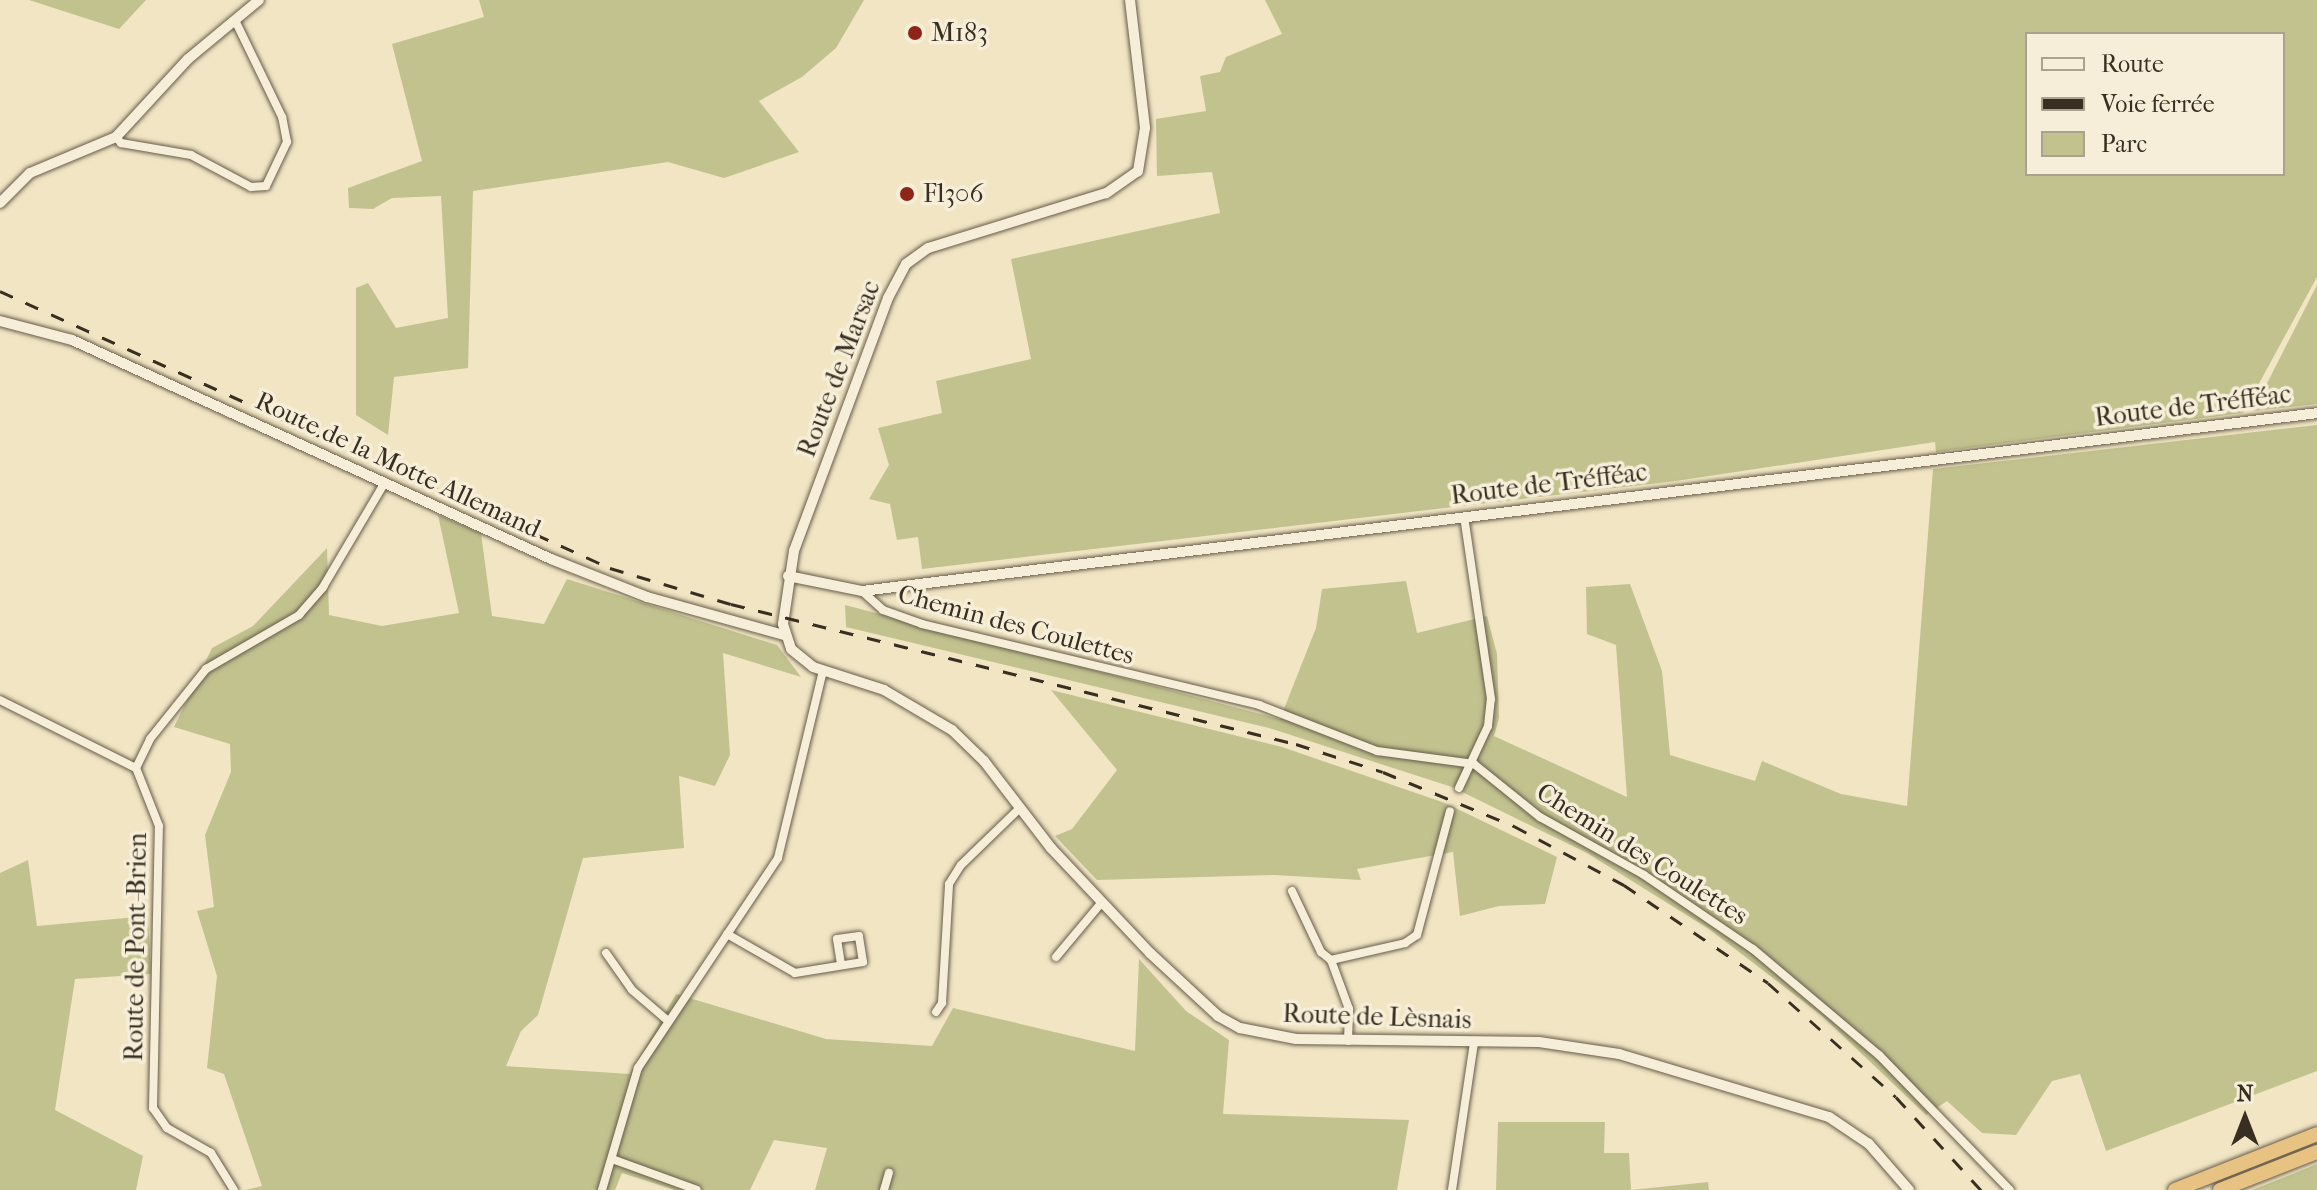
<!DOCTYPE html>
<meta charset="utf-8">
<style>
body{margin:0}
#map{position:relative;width:2317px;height:1190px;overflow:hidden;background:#f1e5c3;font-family:"IM FELL French Canon",serif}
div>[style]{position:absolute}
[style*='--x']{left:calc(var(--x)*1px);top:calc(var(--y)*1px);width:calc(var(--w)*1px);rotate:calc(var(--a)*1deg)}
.green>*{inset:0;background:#c2c28f}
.roads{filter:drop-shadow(0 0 2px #665c4a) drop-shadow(0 0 2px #665c4a)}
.minor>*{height:8px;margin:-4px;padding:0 4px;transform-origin:4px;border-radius:4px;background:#f6eed8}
.tertiary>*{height:10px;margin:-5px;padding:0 5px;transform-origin:5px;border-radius:5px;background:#f6eed8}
.trunk>*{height:14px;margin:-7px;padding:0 7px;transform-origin:7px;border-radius:7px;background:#e8c282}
.rail>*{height:3px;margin-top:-1.5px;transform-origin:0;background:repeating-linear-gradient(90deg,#382e21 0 14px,transparent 0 28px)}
.dots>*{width:22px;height:22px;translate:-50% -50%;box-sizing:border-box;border:4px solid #f6eed8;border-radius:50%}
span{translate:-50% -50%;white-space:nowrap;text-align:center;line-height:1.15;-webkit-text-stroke:7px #f6eed8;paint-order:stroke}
.poi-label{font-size:26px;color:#382e21}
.left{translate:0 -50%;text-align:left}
.street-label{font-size:26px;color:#382e21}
.legend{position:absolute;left:2025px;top:32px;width:260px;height:144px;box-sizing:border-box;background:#f6eed8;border:2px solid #aaa18f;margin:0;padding:10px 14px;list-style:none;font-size:24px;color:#382e21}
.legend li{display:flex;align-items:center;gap:16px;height:40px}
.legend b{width:40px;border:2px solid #aaa18f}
.north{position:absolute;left:2205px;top:1078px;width:80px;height:80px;-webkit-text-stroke:6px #f6eed8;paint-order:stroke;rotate:0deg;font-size:22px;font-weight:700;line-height:32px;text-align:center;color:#382e21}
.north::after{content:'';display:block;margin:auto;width:28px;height:36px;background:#382e21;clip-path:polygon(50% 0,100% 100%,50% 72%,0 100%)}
</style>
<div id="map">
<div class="green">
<div style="clip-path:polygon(29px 0,146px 0,119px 29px)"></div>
<div style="clip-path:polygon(479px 0,864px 0,836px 48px,802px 77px,759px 101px,799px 152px,724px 178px,668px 162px,473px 191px,468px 368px,394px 377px,388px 435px,356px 415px,356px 288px,368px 283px,396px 328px,448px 318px,441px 196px,392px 198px,373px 209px,349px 208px,348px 188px,422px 161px,392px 44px,484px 17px)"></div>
<div style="clip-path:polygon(evenodd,1265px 0,2317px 0,2317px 277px,2243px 413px,1936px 452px,1935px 442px,1676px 481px,922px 569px,918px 537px,897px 540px,890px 504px,869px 499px,889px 465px,878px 428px,942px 413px,936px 381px,1031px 359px,1011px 259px,1220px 213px,1212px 172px,1157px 176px,1156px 119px,1206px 111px,1200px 76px,1220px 72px,1226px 57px,1282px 34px,1265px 0,2283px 34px,2283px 174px,2027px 174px,2027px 34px,2283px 34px)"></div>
<div style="clip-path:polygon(2317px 285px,2317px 404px,2253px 411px)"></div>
<div style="clip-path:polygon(2317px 425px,2317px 1071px,2106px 1151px,2080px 1074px,2052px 1081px,2016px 1135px,1982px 1133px,1947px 1101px,1926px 1115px,1821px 1015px,1709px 929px,1587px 853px,1452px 787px,1269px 728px,846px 627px,845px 605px,1280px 719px,1316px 628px,1322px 589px,1406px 581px,1417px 633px,1487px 616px,1497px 654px,1499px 718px,1494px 736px,1627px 797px,1616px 645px,1587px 634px,1586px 587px,1630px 584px,1662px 671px,1670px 755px,1755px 781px,1762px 761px,1841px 794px,1907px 806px,1933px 469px)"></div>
<div style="clip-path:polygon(438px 515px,481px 533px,492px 616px,544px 624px,567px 579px,777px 645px,801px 677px,723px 653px,730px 755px,715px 786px,679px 776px,684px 848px,583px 858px,538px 1015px,521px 1031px,506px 1066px,630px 1074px,676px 994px,826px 1039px,932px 1046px,953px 1008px,1135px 1051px,1139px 959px,1186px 1011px,1229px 1040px,1223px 1114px,1409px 1120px,1397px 1190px,815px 1190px,827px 1148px,774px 1140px,750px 1190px,675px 1190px,622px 1173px,615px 1190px,245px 1190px,262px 1186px,224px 1074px,207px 1068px,217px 976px,197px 911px,214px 907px,205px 835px,231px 772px,230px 744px,174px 727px,212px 648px,253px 626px,327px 548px,329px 615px,382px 626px,459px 613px)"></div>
<div style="clip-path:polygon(1051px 690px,1282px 747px,1445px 803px,1557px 857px,1545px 904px,1499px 906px,1460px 916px,1453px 852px,1357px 869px,1361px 880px,1274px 875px,1097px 880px,1055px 836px,1072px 829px,1117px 770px)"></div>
<div style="clip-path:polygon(28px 860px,37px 926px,148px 916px,151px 974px,75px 979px,55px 1110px,143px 1156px,136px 1190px,0 1190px,0 873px)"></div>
<div style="clip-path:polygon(1498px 1122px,1605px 1122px,1604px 1153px,1629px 1153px,1631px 1190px,1708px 1182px,1709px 1190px,1496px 1190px)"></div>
<div style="clip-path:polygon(2317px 1164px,2317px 1190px,2252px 1190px,2290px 1175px)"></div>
</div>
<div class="roads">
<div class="minor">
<div style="--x:116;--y:137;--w:8;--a:50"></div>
<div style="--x:121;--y:143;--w:71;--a:9.7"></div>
<div style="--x:191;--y:155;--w:68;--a:28.1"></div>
<div style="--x:251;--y:187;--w:15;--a:-4"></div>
<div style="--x:266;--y:186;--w:49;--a:-64.5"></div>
<div style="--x:287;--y:142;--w:25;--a:-101"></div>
<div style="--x:282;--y:117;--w:108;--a:-115.9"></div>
<div style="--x:862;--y:591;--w:28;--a:42"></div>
<div style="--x:883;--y:610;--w:41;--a:19.7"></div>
<div style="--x:922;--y:624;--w:347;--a:13.5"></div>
<div style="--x:1259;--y:705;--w:127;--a:21.3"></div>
<div style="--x:1377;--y:751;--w:98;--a:7.6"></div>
<div style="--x:1474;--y:764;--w:85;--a:38.8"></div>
<div style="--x:1540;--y:817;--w:119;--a:29.1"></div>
<div style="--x:1644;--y:875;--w:132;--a:34.2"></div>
<div style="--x:1753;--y:949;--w:165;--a:40.1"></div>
<div style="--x:1879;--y:1055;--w:188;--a:45.9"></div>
<div style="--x:0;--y:700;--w:152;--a:26.6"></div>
<div style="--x:1459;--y:788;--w:68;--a:-64.9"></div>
<div style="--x:1488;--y:726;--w:27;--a:-84"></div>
<div style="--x:1491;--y:699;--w:184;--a:-98.4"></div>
<div style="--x:1292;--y:891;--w:68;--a:64.6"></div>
<div style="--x:1321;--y:952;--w:13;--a:39"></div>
<div style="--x:727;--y:934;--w:78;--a:29.8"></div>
<div style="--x:795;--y:973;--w:69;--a:-9.2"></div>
<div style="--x:863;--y:962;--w:26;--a:-99"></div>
<div style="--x:859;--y:936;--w:22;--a:172"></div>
<div style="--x:837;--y:939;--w:26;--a:81"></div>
<div style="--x:606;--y:953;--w:45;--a:54.9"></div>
<div style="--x:632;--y:990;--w:48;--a:40.7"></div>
<div style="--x:1056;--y:957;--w:72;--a:-50.1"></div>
<div style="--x:936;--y:1012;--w:11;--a:-56"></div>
<div style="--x:942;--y:1003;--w:119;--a:-86.6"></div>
<div style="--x:949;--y:884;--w:22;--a:-58"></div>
<div style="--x:961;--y:865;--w:81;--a:-44"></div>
<div style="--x:1348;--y:1041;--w:32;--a:-88"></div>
<div style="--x:1349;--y:1009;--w:52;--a:-110.2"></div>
<div style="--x:1331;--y:960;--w:76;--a:-12.9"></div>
<div style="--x:1405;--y:943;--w:14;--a:-34"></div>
<div style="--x:1417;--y:935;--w:128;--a:-75.1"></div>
<div style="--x:612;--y:1159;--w:90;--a:20"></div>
<div style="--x:234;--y:1190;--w:44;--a:-121.9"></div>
<div style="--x:211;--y:1153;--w:51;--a:-150.4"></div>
<div style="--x:167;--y:1128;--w:24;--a:-125"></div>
<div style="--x:153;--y:1108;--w:282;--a:-88.8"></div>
<div style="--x:159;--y:826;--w:62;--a:-111.6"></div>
<div style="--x:136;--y:768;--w:32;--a:-64"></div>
<div style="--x:150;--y:739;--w:90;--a:-51.3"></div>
<div style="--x:206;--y:669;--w:108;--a:-30.1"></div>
<div style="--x:299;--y:615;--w:37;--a:-49"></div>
<div style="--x:323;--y:587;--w:120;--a:-59.4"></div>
<div style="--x:602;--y:1190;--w:127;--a:-73.6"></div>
<div style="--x:638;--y:1068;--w:252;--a:-56.3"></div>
<div style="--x:778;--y:858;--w:192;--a:-76.5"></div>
<div style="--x:884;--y:1190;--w:18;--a:-74"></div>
<div style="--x:1452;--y:1190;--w:150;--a:-81.5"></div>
</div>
<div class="tertiary">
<div style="--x:1130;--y:0;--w:129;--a:83.3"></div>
<div style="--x:1145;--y:128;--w:44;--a:99.2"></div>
<div style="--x:1138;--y:171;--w:39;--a:145"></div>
<div style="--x:1106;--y:193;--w:186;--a:162.8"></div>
<div style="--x:928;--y:248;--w:27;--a:144"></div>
<div style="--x:906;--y:264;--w:38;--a:118"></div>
<div style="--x:888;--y:298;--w:270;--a:110.4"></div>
<div style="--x:794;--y:551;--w:74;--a:98.6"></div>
<div style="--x:783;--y:624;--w:26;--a:72"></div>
<div style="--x:791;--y:649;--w:28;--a:39"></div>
<div style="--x:813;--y:667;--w:75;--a:17.9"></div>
<div style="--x:884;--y:690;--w:79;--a:30.5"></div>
<div style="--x:952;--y:730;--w:45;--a:44.1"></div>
<div style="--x:984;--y:761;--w:110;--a:52.4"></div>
<div style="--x:1051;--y:848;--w:144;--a:46.7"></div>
<div style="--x:1150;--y:953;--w:93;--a:42.8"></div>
<div style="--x:1218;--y:1016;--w:25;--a:29"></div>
<div style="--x:1240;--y:1028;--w:57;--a:11.1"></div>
<div style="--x:1296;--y:1039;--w:243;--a:0.7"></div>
<div style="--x:1539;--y:1042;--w:81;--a:8.5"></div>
<div style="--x:1619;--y:1054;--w:219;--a:16.7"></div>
<div style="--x:1829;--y:1117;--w:48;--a:34"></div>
<div style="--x:1869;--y:1144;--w:61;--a:49"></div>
<div style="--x:0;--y:203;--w:42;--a:-45"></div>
<div style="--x:30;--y:173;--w:93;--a:-22.7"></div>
<div style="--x:116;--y:137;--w:106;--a:-47.3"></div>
<div style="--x:188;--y:59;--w:92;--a:-39.7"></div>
<div style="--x:0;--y:321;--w:74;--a:14.8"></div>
<div style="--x:72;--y:340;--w:527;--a:24.57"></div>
<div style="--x:551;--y:559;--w:103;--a:21.6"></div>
<div style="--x:647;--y:597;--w:142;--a:15.5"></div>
<div style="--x:788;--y:576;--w:76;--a:11.5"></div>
<div style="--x:862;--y:591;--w:1466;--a:-6.97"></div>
</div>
<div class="trunk">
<div style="--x:2175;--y:1190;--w:153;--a:-21.5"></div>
<div style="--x:2220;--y:1190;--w:104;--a:-21.4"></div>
</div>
</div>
<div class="rail">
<div style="--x:0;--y:291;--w:670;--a:24.42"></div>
<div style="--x:610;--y:568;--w:126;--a:16.6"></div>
<div style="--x:731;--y:604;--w:582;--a:13.92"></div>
<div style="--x:1296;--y:744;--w:91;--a:17.8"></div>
<div style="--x:1383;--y:772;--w:142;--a:22.4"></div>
<div style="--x:1514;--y:826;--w:125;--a:28.2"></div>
<div style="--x:1624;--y:885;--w:174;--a:34.2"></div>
<div style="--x:1768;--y:983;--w:171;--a:41.7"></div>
<div style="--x:1896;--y:1097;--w:126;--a:47.6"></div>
</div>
<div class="dots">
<div style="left:915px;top:33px;background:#8f2418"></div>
<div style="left:907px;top:194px;background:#8f2418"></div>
</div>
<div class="poi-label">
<span class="left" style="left:931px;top:33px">M183</span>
<span class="left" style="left:923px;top:194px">Fl306</span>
</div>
<div class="street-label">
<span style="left:839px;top:369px;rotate:-69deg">Route de Marsac</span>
<span style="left:2193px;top:406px;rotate:-7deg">Route de Tréfféac</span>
<span style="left:398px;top:465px;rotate:25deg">Route de la Motte Allemand</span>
<span style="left:1549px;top:484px;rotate:-7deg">Route de Tréfféac</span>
<span style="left:1016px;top:625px;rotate:15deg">Chemin des Coulettes</span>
<span style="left:1642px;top:854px;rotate:32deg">Chemin des Coulettes</span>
<span style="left:136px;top:947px;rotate:-89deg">Route de Pont-Brien</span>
<span style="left:1377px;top:1017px;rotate:2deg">Route de Lèsnais</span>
</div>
<ul class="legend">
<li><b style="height:10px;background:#f6eed8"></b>Route</li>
<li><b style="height:10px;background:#382e21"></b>Voie ferrée</li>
<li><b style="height:22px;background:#c2c28f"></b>Parc</li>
</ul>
<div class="north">N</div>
</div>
